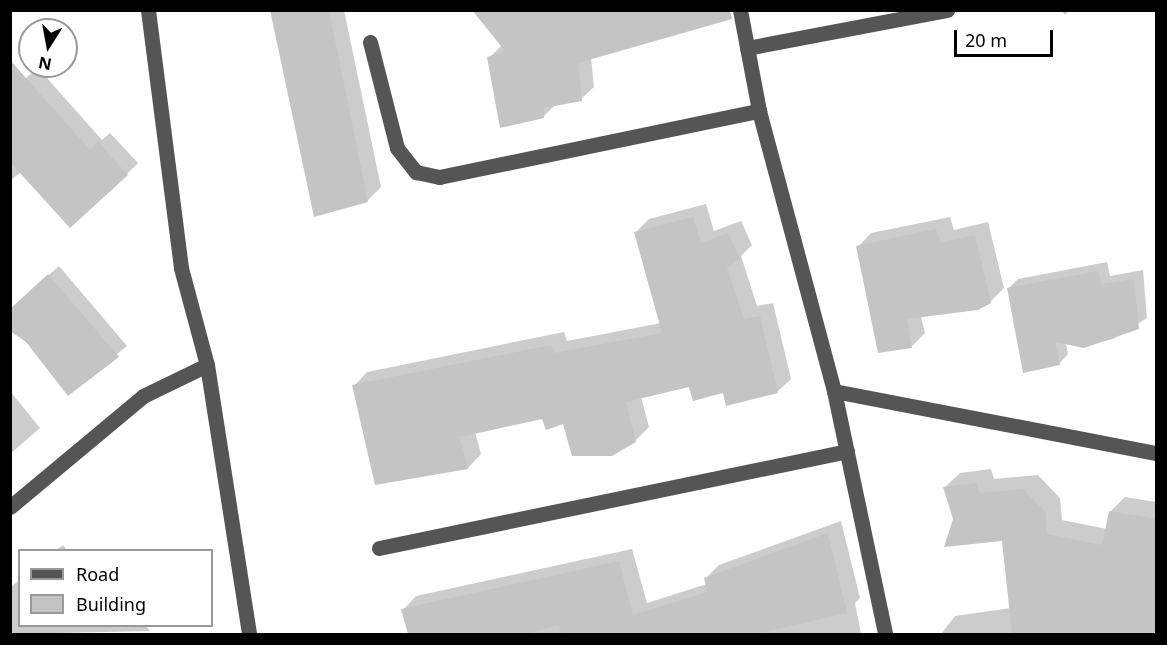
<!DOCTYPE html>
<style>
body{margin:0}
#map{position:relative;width:1167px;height:645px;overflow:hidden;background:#fff;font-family:"Noto Sans",sans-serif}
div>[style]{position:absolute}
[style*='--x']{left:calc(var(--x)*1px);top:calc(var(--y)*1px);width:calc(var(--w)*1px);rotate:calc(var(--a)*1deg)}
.shadow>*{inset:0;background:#0003}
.building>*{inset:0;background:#c4c4c4}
.minor>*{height:15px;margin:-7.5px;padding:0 7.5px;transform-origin:7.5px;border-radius:7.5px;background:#555}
span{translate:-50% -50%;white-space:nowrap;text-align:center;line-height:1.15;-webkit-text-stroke:4.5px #fff;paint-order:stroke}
.frame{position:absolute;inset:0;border:12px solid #000;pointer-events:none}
.legend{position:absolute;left:18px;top:549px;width:195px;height:78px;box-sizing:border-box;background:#fff;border:2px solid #999;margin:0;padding:8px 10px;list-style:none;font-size:18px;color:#000}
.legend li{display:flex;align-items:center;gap:12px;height:30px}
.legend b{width:30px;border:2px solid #999}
.north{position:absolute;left:18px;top:18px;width:60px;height:60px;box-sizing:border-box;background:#fff;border:2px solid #999;border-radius:50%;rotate:191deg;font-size:16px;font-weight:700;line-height:24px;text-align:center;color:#000}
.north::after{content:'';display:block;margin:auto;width:21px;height:27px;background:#000;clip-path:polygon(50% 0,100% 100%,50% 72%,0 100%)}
.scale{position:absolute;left:954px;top:30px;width:99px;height:27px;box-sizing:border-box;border:3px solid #000;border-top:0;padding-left:8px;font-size:18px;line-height:21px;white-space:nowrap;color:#000;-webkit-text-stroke:4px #fff;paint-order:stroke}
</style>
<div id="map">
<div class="shadow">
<div style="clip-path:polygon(272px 10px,344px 10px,381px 187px,367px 201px)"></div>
<div style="clip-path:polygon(1061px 10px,1070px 10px,1065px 15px)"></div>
<div style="clip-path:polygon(502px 45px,591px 57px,594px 87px,581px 99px,556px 104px,543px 117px,489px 58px)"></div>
<div style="clip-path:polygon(38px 68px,102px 140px,110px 133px,138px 163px,127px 174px,21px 172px,10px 181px,10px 91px)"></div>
<div style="clip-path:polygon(706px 204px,714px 231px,741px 221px,752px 245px,741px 256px,757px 306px,773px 303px,791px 379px,777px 392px,690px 385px,641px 397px,649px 427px,635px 441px,544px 417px,475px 432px,481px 454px,468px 468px,376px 483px,354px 386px,367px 372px,564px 332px,567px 341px,661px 323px,635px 233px,649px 219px)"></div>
<div style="clip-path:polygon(950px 217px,954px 230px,988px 222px,1004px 288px,990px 302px,921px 316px,925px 333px,911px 347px,858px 247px,871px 233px)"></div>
<div style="clip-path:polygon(1107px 262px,1110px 276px,1143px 270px,1147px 318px,1113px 339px,1084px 346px,1066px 343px,1068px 354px,1059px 364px,1009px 288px,1018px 279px)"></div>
<div style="clip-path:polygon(59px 266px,127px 346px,68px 394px,10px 310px)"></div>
<div style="clip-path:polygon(10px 391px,40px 428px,10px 454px)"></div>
<div style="clip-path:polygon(991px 469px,994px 479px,1038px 475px,1060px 498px,1062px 520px,1107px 529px,1110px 512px,1125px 497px,1156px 502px,1156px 634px,941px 634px,955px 616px,1011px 608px,1003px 539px,955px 519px,945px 487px,960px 473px)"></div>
<div style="clip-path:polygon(841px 521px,860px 598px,855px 603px,861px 634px,717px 634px,715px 628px,690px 634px,409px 634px,403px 610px,416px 596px,632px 549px,647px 603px,707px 584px,706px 578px,719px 565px)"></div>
<div style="clip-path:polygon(63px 545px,67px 550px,56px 550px)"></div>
<div style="clip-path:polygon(20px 580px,20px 626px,146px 626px,150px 631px,10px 634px,10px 587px)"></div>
</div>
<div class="building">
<div style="clip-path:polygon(270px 10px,329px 10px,368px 202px,314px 217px)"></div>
<div style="clip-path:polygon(472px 10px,730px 10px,732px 19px,578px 63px,582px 101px,544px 108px,544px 118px,500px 128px,487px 57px,505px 51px)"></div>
<div style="clip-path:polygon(10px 60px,90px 150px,98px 142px,128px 175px,70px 228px,10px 162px)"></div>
<div style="clip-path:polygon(693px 217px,701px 243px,728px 233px,740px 259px,727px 267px,744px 319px,760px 316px,778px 393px,726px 406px,723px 393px,693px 401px,689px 387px,626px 402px,636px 442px,612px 456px,572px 456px,563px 424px,546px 430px,542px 419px,460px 437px,468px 469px,375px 485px,352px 385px,551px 345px,554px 353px,662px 333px,634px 232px)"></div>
<div style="clip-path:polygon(936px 229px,941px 243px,975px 235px,991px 303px,978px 310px,907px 319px,912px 348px,878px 353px,856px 246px)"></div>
<div style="clip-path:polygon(1098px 271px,1101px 284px,1134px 279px,1139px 329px,1084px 348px,1055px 342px,1060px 365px,1023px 373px,1007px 288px)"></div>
<div style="clip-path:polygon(48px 274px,119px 357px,68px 396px,26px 342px,10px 331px,10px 309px)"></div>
<div style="clip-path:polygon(977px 483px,980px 493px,1023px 489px,1046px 513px,1047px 534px,1102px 545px,1109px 511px,1156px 519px,1156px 634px,1012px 634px,1002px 541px,944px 547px,953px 519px,943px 487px)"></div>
<div style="clip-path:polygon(828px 533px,847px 613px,755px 634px,561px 634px,559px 625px,526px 634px,408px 634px,401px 609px,619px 561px,633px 615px,707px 592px,704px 578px)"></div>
</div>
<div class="minor">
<div style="--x:148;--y:10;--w:260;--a:82.7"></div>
<div style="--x:181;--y:268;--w:100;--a:75"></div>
<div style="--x:207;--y:365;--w:272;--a:81.1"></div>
<div style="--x:740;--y:10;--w:103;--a:79.3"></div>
<div style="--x:759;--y:111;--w:290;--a:75"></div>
<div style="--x:834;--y:391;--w:248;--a:78.1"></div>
<div style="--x:370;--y:42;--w:109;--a:75.7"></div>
<div style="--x:397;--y:148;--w:31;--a:52"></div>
<div style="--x:416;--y:172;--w:24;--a:12"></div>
<div style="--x:439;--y:177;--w:327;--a:-11.7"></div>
<div style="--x:747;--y:48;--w:204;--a:-10.8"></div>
<div style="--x:834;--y:391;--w:328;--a:10.9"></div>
<div style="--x:10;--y:507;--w:173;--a:-39.8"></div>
<div style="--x:143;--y:396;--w:71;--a:-25.8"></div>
<div style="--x:379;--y:548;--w:478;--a:-11.7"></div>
</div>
<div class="frame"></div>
<ul class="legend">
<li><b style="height:8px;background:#555"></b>Road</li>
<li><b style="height:16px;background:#c4c4c4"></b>Building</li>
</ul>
<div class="north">N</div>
<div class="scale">20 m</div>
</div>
